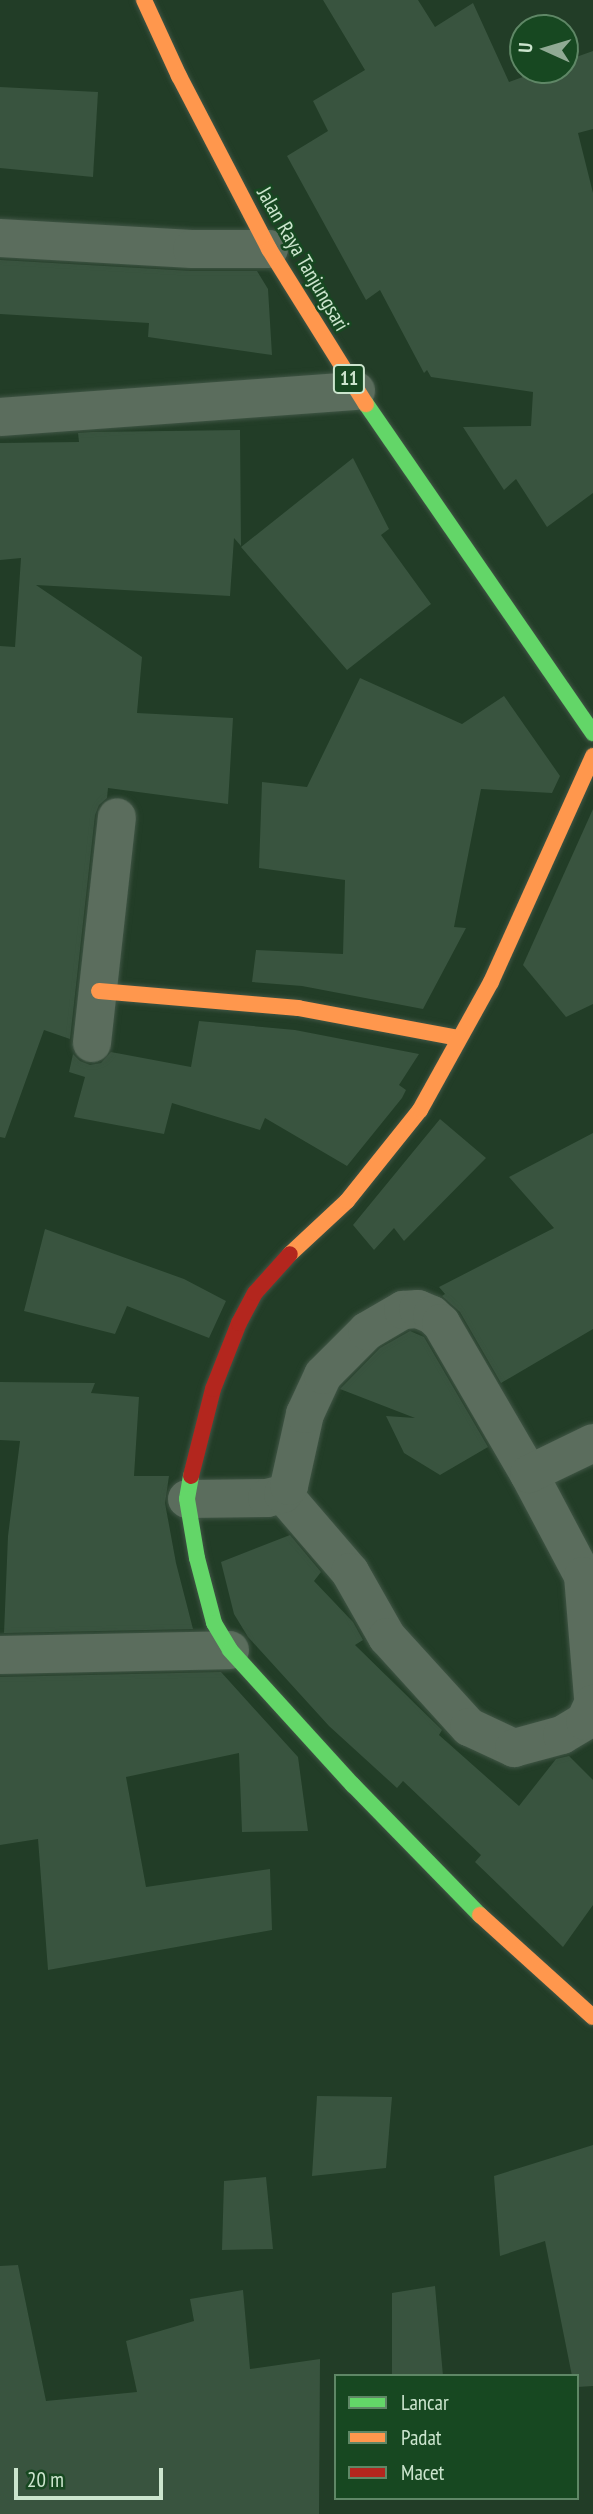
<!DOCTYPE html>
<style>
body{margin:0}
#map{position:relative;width:593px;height:2514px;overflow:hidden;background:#223d27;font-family:"PT Sans Narrow",sans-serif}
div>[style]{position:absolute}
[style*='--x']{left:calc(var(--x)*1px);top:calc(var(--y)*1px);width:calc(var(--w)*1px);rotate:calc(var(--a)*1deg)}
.building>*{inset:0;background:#39543f}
.roads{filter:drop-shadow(0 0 2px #405545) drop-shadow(0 0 2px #405545)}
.street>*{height:38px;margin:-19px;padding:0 19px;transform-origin:19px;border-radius:19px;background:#5b6d5d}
.fast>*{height:16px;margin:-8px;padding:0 8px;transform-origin:8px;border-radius:8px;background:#63d668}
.slow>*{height:16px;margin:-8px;padding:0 8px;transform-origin:8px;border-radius:8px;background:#ff974d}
.jam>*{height:16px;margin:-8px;padding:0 8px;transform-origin:8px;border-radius:8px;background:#b3261e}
span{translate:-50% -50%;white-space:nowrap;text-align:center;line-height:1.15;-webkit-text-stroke:5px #174821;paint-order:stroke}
.shield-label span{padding:2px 5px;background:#174821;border:2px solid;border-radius:5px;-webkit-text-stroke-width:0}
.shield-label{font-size:19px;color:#cce5ce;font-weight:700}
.street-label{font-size:21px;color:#cce5ce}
.legend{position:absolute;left:334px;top:2374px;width:245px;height:126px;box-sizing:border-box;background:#174821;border:2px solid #5f8766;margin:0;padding:9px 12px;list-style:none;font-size:21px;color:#cce5ce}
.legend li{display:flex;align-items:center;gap:14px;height:35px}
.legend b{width:35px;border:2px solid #5f8766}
.north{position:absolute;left:509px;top:14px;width:70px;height:70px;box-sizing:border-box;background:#174821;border:2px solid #5f8766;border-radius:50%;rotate:274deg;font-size:19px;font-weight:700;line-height:28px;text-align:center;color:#cce5ce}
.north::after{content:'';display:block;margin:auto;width:24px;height:32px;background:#90aa94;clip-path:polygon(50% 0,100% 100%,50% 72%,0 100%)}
.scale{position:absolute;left:14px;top:2468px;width:149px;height:32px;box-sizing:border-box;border:4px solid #cce5ce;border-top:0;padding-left:9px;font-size:21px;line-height:24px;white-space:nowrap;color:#cce5ce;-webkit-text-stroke:5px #174821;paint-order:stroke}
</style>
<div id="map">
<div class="building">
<div style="clip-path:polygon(323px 0,418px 0,435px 27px,473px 3px,509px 82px,542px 70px,565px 70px,565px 61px,593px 51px,593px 129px,578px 133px,593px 193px,593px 493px,547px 527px,516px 479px,504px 490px,463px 427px,531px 426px,533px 392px,431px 377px,427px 370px,424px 373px,380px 290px,366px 300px,287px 156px,328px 131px,313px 101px,365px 70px)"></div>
<div style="clip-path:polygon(0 87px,98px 92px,93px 177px,0 168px)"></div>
<div style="clip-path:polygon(0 260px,191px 271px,257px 271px,268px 289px,272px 355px,148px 337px,149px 323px,0 314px)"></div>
<div style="clip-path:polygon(240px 430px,241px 546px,234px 538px,230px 596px,36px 585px,142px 657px,137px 713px,233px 718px,228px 804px,108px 788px,107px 798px,99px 805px,95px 815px,70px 1039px,44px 1030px,5px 1138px,0 1137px,0 646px,15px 647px,21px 558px,0 560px,0 443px,79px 442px,78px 433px,92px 432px)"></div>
<div style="clip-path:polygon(353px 458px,389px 529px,381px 535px,431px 604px,347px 670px,241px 547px)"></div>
<div style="clip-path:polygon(360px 678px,462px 724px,504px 696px,560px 776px,552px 793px,481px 789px,454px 927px,466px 928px,423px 1009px,302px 986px,252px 982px,256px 950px,343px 954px,345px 880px,259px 868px,262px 782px,307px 787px)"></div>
<div style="clip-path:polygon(593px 809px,593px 1004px,566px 1017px,523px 965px)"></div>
<div style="clip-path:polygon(199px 1021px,295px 1030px,419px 1054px,399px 1085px,406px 1090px,402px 1098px,347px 1166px,265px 1118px,260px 1130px,172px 1103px,164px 1134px,74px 1117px,85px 1077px,69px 1072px,73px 1054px,80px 1061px,90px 1065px,101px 1063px,111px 1052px,191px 1067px)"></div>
<div style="clip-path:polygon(440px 1119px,486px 1158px,404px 1241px,394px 1228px,374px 1250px,353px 1225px)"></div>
<div style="clip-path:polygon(593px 1133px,593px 1329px,501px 1383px,460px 1312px,442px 1296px,445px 1294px,439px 1287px,554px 1228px,509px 1177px)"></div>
<div style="clip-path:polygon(45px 1229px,184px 1279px,226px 1301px,209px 1338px,127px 1306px,115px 1334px,24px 1311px)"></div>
<div style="clip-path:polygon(410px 1331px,424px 1337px,488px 1447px,440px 1475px,404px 1453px,386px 1416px,415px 1418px,340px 1389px,380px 1348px)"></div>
<div style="clip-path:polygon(0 1382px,95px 1383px,91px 1393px,139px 1397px,134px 1476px,169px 1476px,165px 1503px,176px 1563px,193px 1629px,4px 1633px,8px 1536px,20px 1441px,0 1440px)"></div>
<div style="clip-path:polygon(290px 1535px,321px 1572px,314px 1581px,353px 1622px,363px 1640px,355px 1645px,442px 1730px,439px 1735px,519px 1806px,556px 1759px,569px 1756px,593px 1780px,593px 1905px,563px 1947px,475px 1862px,481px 1855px,403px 1781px,397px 1788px,329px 1726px,248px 1637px,234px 1614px,221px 1562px)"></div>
<div style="clip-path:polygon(221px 1672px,298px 1757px,308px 1831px,242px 1832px,239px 1753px,126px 1777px,146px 1887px,270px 1869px,272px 1930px,48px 1970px,38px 1839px,0 1845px,0 1677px)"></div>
<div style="clip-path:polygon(317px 2096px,392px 2097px,386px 2168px,312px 2176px)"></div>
<div style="clip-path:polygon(593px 2145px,593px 2386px,577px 2387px,577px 2376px,572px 2376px,545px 2241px,500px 2256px,494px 2176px)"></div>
<div style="clip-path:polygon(266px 2177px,273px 2249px,222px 2250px,224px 2181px)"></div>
<div style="clip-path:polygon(18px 2265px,46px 2401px,137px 2392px,126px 2341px,194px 2321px,190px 2299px,243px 2290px,250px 2369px,320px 2359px,319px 2514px,0 2514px,0 2266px)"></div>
<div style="clip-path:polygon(435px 2286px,443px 2376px,392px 2376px,392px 2293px)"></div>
</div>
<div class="roads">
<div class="street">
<div style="--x:0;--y:238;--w:192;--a:3.3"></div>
<div style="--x:192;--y:249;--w:77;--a:0"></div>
<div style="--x:0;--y:417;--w:357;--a:-4.2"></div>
<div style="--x:92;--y:1043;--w:227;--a:-83.7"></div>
<div style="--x:529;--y:1474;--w:115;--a:62.1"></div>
<div style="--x:583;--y:1576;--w:121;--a:85.3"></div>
<div style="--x:283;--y:1494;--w:103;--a:49.3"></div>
<div style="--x:350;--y:1572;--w:75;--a:60.4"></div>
<div style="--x:387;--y:1637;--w:122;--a:47.7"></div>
<div style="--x:469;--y:1727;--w:50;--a:25"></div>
<div style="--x:514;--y:1748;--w:50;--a:-15.2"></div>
<div style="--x:562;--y:1735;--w:27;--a:-31"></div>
<div style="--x:585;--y:1721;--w:19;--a:-65"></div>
<div style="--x:187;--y:1499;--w:80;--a:-0.7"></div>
<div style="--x:267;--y:1498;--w:16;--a:-14"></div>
<div style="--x:283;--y:1494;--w:10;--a:-53"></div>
<div style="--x:289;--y:1486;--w:74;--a:-77.5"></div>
<div style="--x:305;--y:1414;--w:43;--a:-65.2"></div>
<div style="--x:323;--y:1375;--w:62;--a:-45"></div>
<div style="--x:367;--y:1331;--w:42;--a:-30.3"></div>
<div style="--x:403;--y:1310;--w:15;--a:-4"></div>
<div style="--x:418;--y:1309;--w:15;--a:23"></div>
<div style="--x:432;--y:1315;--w:12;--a:42"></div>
<div style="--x:441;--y:1323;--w:175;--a:59.8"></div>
<div style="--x:529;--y:1474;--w:71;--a:-25.8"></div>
<div style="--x:0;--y:1655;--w:230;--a:-1.2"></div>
</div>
<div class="fast">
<div style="--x:366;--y:404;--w:400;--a:55.4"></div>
<div style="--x:191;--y:1476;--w:23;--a:100"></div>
<div style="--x:187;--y:1499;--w:60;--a:80.4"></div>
<div style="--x:197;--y:1558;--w:67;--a:75.3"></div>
<div style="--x:214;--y:1623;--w:31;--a:59"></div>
<div style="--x:230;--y:1650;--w:183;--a:47.7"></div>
<div style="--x:353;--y:1785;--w:182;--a:45.7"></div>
</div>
<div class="slow">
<div style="--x:144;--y:0;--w:84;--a:65.3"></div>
<div style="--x:179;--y:76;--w:195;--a:62.5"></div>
<div style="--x:269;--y:249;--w:183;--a:58"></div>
<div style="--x:99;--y:991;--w:200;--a:4.9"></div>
<div style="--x:298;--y:1008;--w:164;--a:10.6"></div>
<div style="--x:290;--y:1254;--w:78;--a:-42.9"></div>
<div style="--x:347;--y:1201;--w:117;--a:-51.3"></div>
<div style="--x:420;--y:1110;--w:146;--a:-61"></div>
<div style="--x:491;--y:982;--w:248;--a:-65.7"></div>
<div style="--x:480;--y:1915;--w:152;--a:42.1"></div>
</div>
<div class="jam">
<div style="--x:191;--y:1476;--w:90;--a:-75.8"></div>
<div style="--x:213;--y:1389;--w:71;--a:-68.5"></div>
<div style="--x:239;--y:1323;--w:34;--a:-62"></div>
<div style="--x:255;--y:1293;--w:52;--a:-48.1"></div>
</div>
</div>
<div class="shield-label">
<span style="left:349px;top:379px">11</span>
</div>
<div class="street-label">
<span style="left:303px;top:259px;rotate:60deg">Jalan Raya Tanjungsari</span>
</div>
<ul class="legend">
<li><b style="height:9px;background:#63d668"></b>Lancar</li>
<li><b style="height:9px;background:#ff974d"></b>Padat</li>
<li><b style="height:9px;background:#b3261e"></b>Macet</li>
</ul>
<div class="north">U</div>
<div class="scale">20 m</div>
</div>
